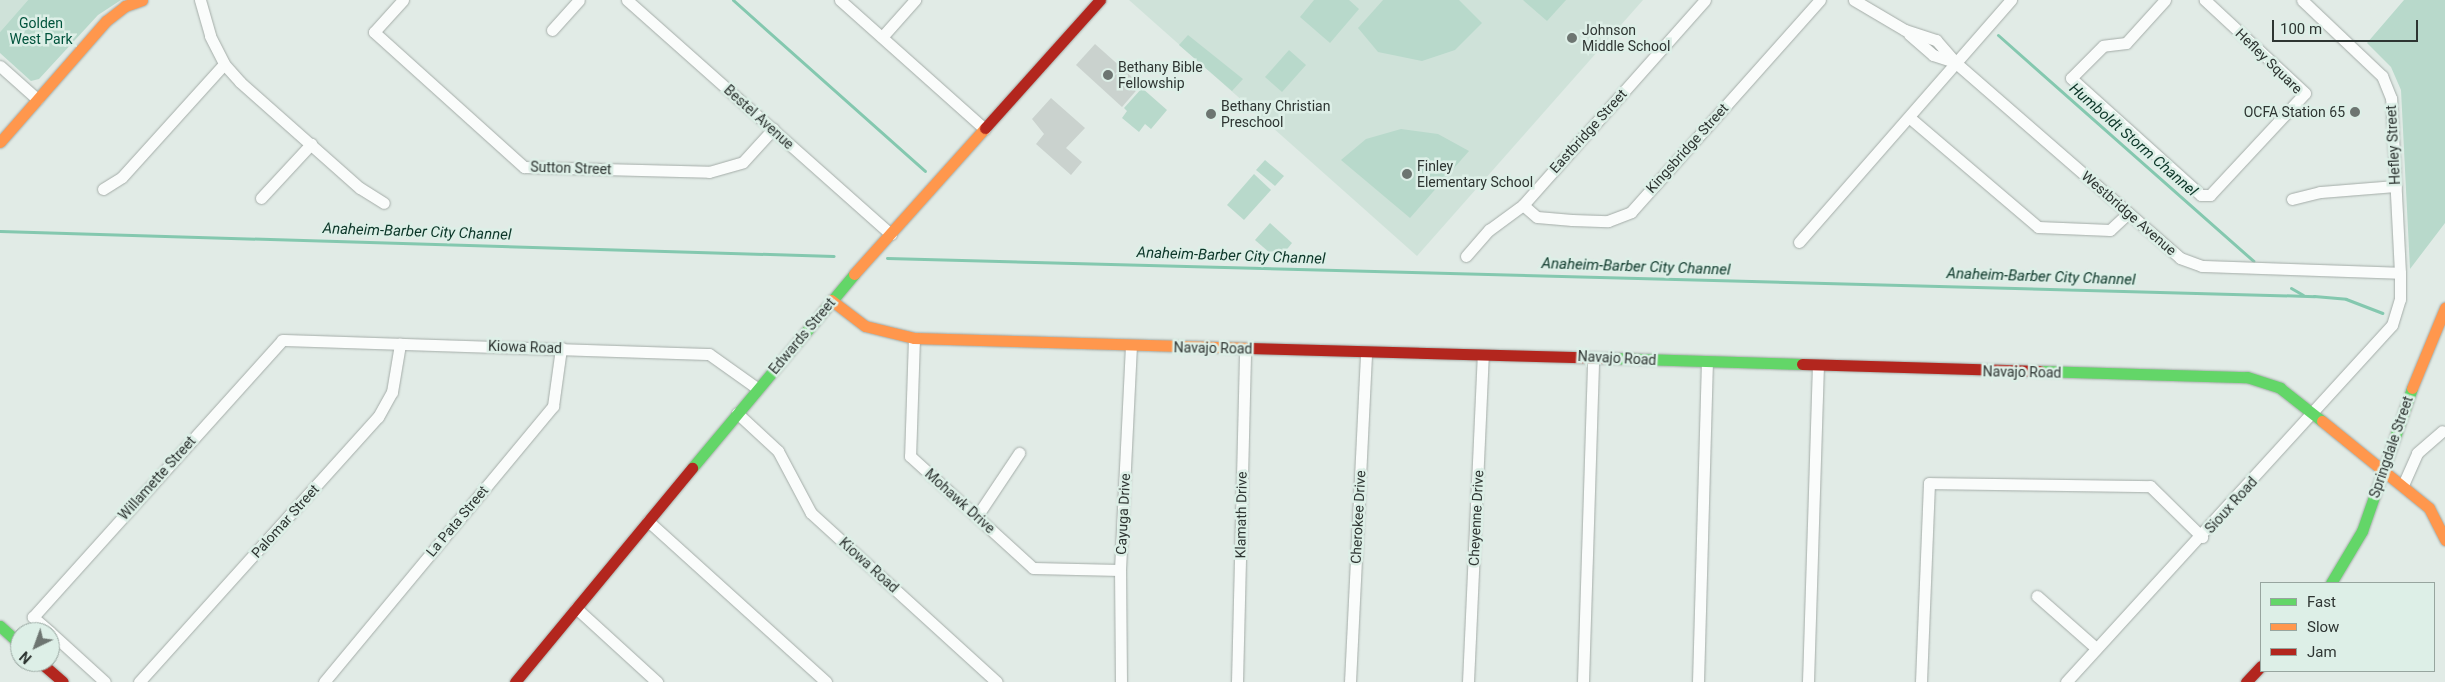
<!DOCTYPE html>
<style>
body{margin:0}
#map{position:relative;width:2445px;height:682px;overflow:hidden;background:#e1ebe6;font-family:Roboto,sans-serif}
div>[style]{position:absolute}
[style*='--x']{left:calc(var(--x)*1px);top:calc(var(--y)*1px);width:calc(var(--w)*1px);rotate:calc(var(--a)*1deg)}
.built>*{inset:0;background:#cfe2d9}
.green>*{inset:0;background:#b8d9cb}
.stream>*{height:3px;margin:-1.5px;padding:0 1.5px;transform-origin:1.5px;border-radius:1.5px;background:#84c8af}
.building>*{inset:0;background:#cad2ce}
.roads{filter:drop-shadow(0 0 1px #a4aca8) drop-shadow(0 0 1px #a4aca8)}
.street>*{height:11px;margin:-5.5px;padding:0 5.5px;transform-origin:5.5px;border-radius:5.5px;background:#fafcfb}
.fast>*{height:11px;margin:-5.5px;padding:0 5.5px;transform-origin:5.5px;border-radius:5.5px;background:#63d668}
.slow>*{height:11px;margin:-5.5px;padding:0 5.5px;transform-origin:5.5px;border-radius:5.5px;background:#ff974d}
.jam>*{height:11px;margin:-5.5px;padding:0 5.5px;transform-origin:5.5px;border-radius:5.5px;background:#b3261e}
.dots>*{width:14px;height:14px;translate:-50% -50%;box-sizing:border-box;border:2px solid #ddefe7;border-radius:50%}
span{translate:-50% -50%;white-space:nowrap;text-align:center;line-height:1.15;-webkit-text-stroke:5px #ddefe7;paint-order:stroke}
.park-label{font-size:14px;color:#00533c}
.poi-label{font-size:14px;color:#2e3532}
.left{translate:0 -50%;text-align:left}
.right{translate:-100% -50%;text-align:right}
.street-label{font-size:14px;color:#2e3532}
.water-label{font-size:15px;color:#0b3628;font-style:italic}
.legend{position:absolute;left:2260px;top:582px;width:175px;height:90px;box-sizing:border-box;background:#ddefe7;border:1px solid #97a59f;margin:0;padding:6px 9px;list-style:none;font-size:15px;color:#2e3532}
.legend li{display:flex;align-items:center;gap:10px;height:25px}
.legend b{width:25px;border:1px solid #97a59f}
.north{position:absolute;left:10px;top:622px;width:50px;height:50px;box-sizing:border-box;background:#ddefe7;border:1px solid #97a59f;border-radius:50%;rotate:222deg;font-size:14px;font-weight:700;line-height:20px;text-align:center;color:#2e3532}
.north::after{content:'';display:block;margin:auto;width:18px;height:22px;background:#6d7571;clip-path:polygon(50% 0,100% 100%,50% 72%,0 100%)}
.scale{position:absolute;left:2272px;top:20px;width:146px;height:22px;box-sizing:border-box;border:2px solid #2e3532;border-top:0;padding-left:6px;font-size:15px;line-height:18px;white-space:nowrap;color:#2e3532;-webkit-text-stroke:4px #ddefe7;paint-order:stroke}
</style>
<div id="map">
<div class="built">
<div style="clip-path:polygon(0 0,28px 0,0 32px)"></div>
<div style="clip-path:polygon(1129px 0,1643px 0,1417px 256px)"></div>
</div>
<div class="green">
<div style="clip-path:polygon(28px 0,121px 0,98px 15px,39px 79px,31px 81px,0 53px,0 32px)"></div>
<div style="clip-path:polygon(1314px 0,1349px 0,1359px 9px,1330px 43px,1300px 17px)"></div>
<div style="clip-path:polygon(1383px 0,1459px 0,1482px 23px,1455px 50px,1422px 61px,1378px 52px,1358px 28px)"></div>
<div style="clip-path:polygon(1523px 0,1566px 0,1547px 21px)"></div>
<div style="clip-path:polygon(2404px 0,2445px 0,2445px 223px,2410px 269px,2401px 90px,2391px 67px,2367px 43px)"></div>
<div style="clip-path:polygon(1188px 35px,1243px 79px,1232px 91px,1179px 45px)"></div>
<div style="clip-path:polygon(1289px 50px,1306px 65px,1282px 92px,1265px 77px)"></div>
<div style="clip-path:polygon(1142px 88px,1167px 110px,1151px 129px,1145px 124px,1139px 132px,1122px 118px,1127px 111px,1124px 108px)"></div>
<div style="clip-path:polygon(1401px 129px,1438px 134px,1469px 151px,1410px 218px,1341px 160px,1366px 139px)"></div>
<div style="clip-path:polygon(1265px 160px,1284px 176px,1275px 186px,1256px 170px)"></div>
<div style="clip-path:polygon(1254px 174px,1271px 190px,1244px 220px,1227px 205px)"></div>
<div style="clip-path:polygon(1270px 223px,1292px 243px,1284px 253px,1270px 253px,1255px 240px)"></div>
</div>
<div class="stream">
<div style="--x:733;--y:0;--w:257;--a:41.7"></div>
<div style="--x:1998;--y:35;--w:341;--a:41.5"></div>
<div style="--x:0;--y:231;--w:834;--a:1.72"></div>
<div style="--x:887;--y:258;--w:1428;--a:1.53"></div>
<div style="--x:2314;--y:296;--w:32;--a:5"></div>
<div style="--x:2346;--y:299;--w:39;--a:21"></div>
<div style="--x:2291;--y:288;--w:14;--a:30"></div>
</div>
<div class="building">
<div style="clip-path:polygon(1095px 44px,1141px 85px,1122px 107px,1076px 65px)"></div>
<div style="clip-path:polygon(1051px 98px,1085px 128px,1066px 148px,1082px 162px,1071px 175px,1036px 144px,1044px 134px,1032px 119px)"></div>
</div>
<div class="roads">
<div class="street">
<div style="--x:200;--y:0;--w:37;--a:74"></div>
<div style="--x:210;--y:36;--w:31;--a:63"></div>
<div style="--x:224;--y:64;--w:24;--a:48"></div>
<div style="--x:240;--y:82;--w:160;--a:41.5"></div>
<div style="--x:360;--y:188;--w:28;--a:32"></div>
<div style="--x:403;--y:0;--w:43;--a:132.2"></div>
<div style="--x:374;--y:32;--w:202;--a:42"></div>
<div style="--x:524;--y:167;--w:185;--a:1.5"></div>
<div style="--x:709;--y:172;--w:35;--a:-16"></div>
<div style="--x:743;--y:162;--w:45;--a:-47.7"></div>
<div style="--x:627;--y:0;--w:353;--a:41.6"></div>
<div style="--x:840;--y:0;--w:194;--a:41.7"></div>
<div style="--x:1854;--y:0;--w:59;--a:30.5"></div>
<div style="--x:1905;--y:30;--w:33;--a:18"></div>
<div style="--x:1936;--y:40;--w:30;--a:49"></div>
<div style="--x:1956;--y:63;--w:297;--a:41"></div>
<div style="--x:2180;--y:258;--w:23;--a:20"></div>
<div style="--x:2202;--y:266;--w:198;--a:2"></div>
<div style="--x:2165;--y:0;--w:58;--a:132.2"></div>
<div style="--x:2126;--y:43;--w:23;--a:173"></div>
<div style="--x:2103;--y:46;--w:45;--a:135"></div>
<div style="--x:2071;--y:78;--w:175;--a:42"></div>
<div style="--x:2201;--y:195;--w:9;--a:0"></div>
<div style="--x:2210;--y:195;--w:139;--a:-47"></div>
<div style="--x:2305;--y:93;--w:137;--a:-137.1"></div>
<div style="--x:552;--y:30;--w:40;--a:-48"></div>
<div style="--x:1909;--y:34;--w:32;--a:41"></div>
<div style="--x:1933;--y:55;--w:22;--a:18"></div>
<div style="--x:882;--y:37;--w:50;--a:-48.3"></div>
<div style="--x:0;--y:66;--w:50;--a:41.7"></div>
<div style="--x:1910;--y:118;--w:168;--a:40.4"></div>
<div style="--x:2038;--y:227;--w:72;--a:2.4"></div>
<div style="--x:2110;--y:230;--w:25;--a:-43"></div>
<div style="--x:103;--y:189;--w:22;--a:-32"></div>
<div style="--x:122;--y:177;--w:152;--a:-47.9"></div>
<div style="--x:261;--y:198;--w:74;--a:-47.2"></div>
<div style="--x:2292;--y:199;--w:29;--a:-14"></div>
<div style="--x:2320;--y:192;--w:76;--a:-4.5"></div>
<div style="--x:1523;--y:205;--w:18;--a:41"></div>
<div style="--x:1537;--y:217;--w:35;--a:5"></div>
<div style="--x:1572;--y:220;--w:36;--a:2"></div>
<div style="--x:1608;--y:221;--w:25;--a:-21"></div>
<div style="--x:1631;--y:212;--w:284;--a:-48.3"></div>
<div style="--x:1799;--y:242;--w:322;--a:-48.8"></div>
<div style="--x:1466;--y:256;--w:35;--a:-49"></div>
<div style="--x:1489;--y:230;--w:42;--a:-36.3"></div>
<div style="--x:1523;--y:205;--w:274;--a:-48.4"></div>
<div style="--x:914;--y:338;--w:118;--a:91.9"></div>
<div style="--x:910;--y:456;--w:166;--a:42.3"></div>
<div style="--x:1033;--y:568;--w:87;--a:1.3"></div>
<div style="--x:737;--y:413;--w:56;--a:42.8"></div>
<div style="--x:778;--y:451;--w:70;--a:62"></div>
<div style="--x:811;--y:513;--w:251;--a:42.3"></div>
<div style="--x:2403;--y:485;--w:35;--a:-66"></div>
<div style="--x:2417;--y:453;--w:33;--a:-41"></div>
<div style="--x:977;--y:516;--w:76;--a:-56.3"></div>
<div style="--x:648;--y:521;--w:240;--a:42.1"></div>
<div style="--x:2037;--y:596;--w:79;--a:41.4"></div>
<div style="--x:576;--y:608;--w:110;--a:42.4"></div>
<div style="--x:50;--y:632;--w:23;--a:-139"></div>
<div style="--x:33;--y:617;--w:372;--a:-48"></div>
<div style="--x:282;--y:340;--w:427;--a:1.9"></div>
<div style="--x:709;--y:354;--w:60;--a:35.5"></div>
<div style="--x:50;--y:632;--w:74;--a:42.3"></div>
<div style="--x:139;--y:682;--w:357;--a:-48"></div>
<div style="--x:378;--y:417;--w:29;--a:-61"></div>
<div style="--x:392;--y:392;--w:49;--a:-80.5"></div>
<div style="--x:324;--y:682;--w:359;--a:-50.3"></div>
<div style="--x:553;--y:406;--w:59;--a:-82.1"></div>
<div style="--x:1121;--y:682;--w:112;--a:-90.5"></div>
<div style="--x:1120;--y:570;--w:224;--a:-87.2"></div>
<div style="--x:1237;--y:682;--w:334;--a:-88.6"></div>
<div style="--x:1350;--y:682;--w:329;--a:-87.2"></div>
<div style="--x:1468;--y:682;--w:327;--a:-87.4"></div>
<div style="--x:1583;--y:682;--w:325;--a:-88.2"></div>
<div style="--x:1698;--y:682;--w:319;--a:-88.4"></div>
<div style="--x:1808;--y:682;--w:315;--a:-88.2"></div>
<div style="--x:1921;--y:682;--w:199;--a:-87.7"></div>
<div style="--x:1929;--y:483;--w:221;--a:0.8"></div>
<div style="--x:2150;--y:486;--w:73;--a:44.4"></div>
<div style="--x:2066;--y:682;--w:483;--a:-47.6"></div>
<div style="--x:2392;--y:325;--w:27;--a:-73"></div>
<div style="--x:2400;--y:299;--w:26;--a:-90"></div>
<div style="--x:2400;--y:273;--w:175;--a:-92.9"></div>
<div style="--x:2391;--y:98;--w:24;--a:-112"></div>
<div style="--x:2382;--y:76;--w:110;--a:-136.5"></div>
</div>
<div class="fast">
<div style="--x:1609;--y:358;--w:193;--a:1.8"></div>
<div style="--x:2040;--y:371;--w:207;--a:1.7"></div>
<div style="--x:2247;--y:377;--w:35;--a:18"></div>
<div style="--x:2280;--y:388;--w:53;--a:38.2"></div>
<div style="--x:692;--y:468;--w:253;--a:-50.1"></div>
<div style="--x:2331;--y:583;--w:61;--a:-59.2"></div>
<div style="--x:2362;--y:531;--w:151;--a:-70.7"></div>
<div style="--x:0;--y:626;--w:27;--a:42"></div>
</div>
<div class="slow">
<div style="--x:0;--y:142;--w:161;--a:-48.8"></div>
<div style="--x:106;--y:21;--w:24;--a:-38"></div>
<div style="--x:125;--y:6;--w:18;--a:-19"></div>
<div style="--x:854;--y:274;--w:196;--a:-48.1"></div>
<div style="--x:831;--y:300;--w:43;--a:37.4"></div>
<div style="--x:865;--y:326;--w:50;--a:13.8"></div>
<div style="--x:914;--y:338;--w:335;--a:1.7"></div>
<div style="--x:2412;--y:388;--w:87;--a:-67.6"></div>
<div style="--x:2322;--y:421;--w:138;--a:39.1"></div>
<div style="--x:2429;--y:508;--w:36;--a:63"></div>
</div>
<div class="jam">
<div style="--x:985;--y:128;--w:172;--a:-48.1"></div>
<div style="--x:1249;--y:348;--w:360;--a:1.6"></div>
<div style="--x:1802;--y:364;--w:238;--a:1.7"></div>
<div style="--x:40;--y:662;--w:30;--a:41"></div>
<div style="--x:515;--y:682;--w:278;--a:-50.4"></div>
<div style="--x:2246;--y:682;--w:22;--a:-47"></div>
</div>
</div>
<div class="dots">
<div style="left:1572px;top:38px;background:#6d7571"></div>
<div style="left:1108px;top:75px;background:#6d7571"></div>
<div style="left:2355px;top:112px;background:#6d7571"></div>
<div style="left:1211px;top:114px;background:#6d7571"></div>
<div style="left:1407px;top:174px;background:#6d7571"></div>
</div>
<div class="park-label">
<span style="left:41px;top:31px">Golden<br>West Park</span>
</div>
<div class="poi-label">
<span class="left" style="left:1582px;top:38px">Johnson<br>Middle School</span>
<span class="left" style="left:1118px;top:75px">Bethany Bible<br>Fellowship</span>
<span class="left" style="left:1221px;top:114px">Bethany Christian<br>Preschool</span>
<span class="right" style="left:2345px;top:112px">OCFA Station 65</span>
<span class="left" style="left:1417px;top:174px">Finley<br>Elementary School</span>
</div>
<div class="street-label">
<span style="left:2269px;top:61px;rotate:44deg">Hefley Square</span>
<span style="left:759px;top:117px;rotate:42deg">Bestel Avenue</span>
<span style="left:1588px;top:131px;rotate:-48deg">Eastbridge Street</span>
<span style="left:2393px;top:145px;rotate:-93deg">Hefley Street</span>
<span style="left:1687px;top:148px;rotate:-48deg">Kingsbridge Street</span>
<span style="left:571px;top:168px;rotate:2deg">Sutton Street</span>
<span style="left:2129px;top:213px;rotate:41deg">Westbridge Avenue</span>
<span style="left:802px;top:336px;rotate:-50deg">Edwards Street</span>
<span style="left:525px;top:347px;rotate:2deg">Kiowa Road</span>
<span style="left:1213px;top:348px;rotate:1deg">Navajo Road</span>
<span style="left:1617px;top:358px;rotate:3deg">Navajo Road</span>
<span style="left:2022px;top:372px;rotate:1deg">Navajo Road</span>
<span style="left:2391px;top:447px;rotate:-71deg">Springdale Street</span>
<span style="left:157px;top:478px;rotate:-48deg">Willamette Street</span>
<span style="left:960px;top:501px;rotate:42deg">Mohawk Drive</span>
<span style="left:2231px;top:505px;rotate:-48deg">Sioux Road</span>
<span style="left:1123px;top:514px;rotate:-87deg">Cayuga Drive</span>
<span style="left:1241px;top:515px;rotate:-89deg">Klamath Drive</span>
<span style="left:1358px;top:517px;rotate:-87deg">Cherokee Drive</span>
<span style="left:1476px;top:518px;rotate:-87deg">Cheyenne Drive</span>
<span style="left:285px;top:521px;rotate:-48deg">Palomar Street</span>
<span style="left:457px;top:521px;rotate:-50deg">La Pata Street</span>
<span style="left:869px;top:565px;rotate:42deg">Kiowa Road</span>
</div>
<div class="water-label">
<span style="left:2133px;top:140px;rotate:41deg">Humboldt Storm Channel</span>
<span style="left:417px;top:232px;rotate:2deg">Anaheim-Barber City Channel</span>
<span style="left:1231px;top:256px;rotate:2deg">Anaheim-Barber City Channel</span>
<span style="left:1636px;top:267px;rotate:2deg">Anaheim-Barber City Channel</span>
<span style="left:2041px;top:277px;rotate:2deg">Anaheim-Barber City Channel</span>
</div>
<ul class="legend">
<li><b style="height:6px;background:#63d668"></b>Fast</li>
<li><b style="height:6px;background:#ff974d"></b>Slow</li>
<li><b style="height:6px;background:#b3261e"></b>Jam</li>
</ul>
<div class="north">N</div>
<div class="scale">100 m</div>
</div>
